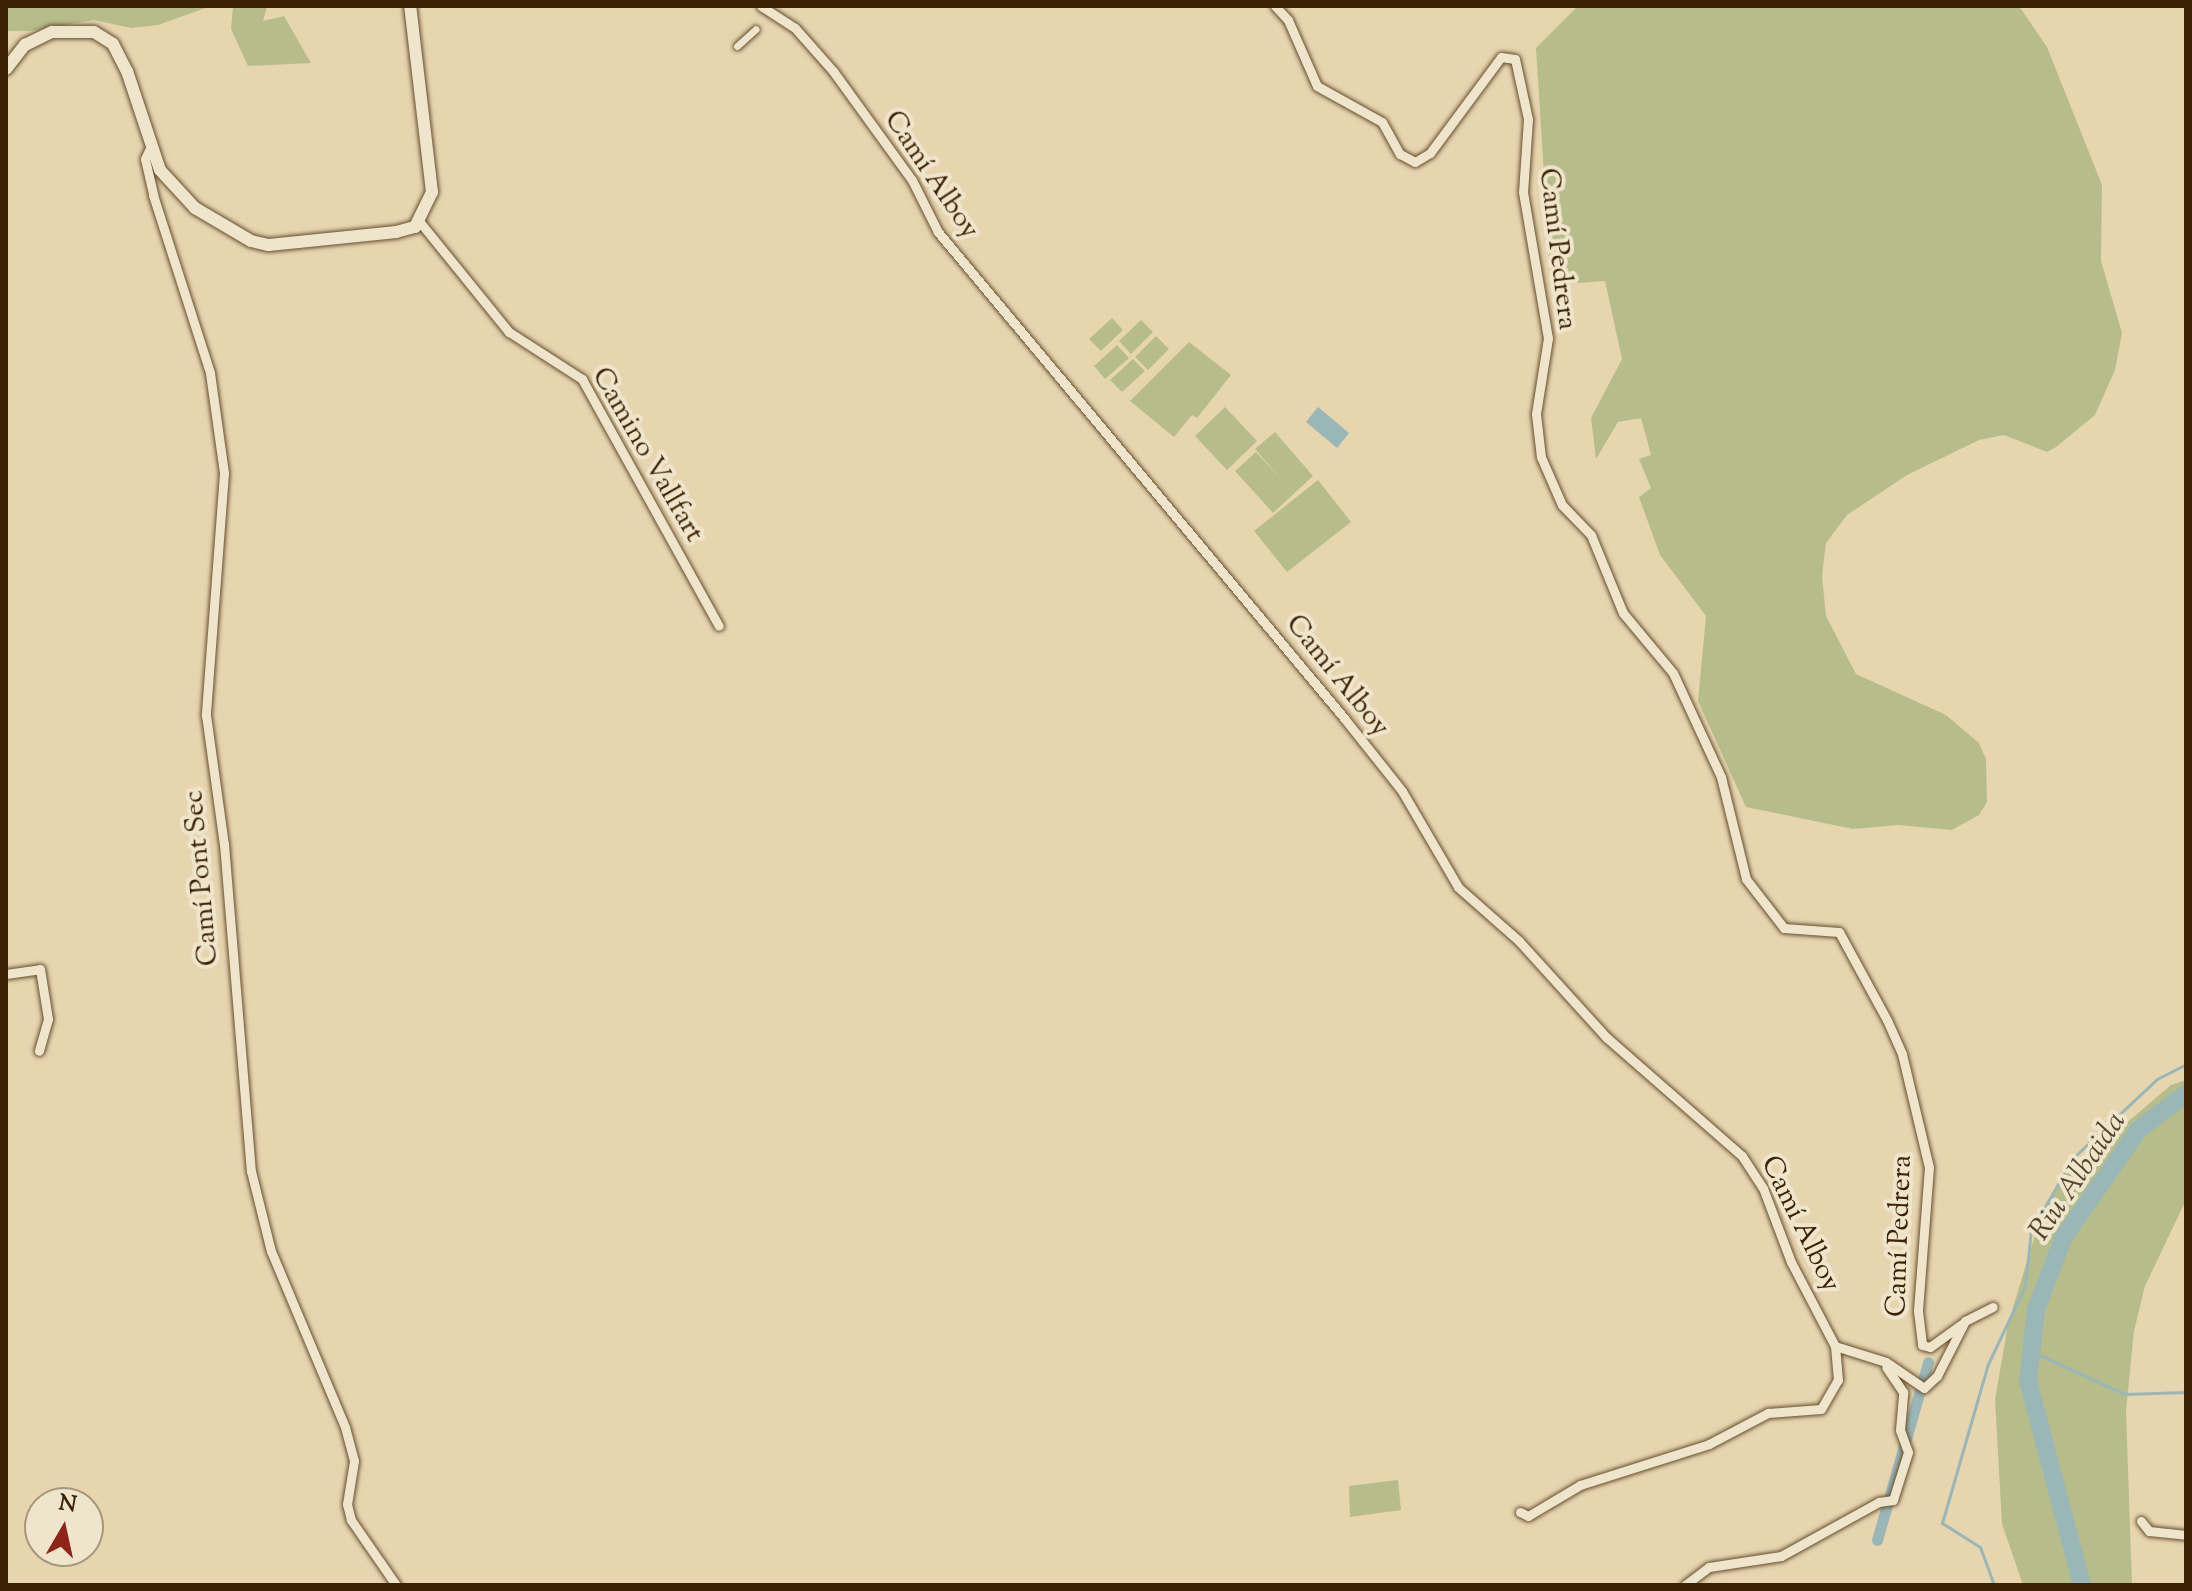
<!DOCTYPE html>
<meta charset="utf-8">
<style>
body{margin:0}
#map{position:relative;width:2192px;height:1591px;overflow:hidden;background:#e7d5b0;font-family:"Sorts Mill Goudy",serif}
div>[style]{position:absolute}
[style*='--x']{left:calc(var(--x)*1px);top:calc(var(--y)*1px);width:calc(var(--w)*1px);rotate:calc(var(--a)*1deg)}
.green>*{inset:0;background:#b6bd8b}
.water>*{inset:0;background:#9bb6b7}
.stream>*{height:3px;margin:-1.5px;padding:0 1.5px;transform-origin:1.5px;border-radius:1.5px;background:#9bb6b7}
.canal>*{height:11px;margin:-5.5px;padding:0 5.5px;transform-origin:5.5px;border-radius:5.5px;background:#9bb6b7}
.river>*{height:18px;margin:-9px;padding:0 9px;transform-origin:9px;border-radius:9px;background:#9bb6b7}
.roads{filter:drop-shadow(0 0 2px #674f2e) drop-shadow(0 0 2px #674f2e)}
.pedestrian>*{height:7px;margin:-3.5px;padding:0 3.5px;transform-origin:3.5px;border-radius:3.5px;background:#efe4cc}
.minor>*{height:9px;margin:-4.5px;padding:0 4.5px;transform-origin:4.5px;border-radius:4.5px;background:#efe4cc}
.secondary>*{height:12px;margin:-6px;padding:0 6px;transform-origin:6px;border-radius:6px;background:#efe4cc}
span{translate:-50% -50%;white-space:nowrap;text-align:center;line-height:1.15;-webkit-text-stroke:8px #efe4cc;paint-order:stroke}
.street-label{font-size:28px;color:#3c2202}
.water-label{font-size:30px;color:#54472f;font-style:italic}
.frame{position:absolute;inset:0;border:8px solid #3c2202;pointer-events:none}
.north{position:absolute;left:24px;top:1487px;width:80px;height:80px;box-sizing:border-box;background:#efe4cc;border:2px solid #a7967b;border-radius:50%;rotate:9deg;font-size:22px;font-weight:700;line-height:32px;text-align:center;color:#3c2202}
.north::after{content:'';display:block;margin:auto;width:28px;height:36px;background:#8f2418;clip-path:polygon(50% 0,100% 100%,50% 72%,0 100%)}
</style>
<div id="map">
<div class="green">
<div style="clip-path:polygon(6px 6px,211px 6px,158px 25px,131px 28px,94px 20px,29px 31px,6px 31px)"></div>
<div style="clip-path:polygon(233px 6px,267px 6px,263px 21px,284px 16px,311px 63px,248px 66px,231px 29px)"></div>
<div style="clip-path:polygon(1578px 6px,2019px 6px,2047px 47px,2102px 185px,2101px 261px,2122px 333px,2115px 370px,2095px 415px,2056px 447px,2047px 452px,2004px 435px,1979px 440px,1907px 475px,1847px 515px,1826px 543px,1822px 576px,1826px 616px,1856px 674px,1946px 715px,1979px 743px,1986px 759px,1987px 802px,1979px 815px,1952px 830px,1898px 825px,1853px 829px,1746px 807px,1698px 701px,1706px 616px,1660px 555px,1639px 497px,1651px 488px,1639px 459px,1651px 455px,1641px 418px,1618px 422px,1596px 459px,1591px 418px,1622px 359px,1605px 281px,1551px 285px,1536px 48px)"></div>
<div style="clip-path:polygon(1112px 318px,1123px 330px,1101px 351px,1089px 339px)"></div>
<div style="clip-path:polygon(1141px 320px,1153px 332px,1131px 354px,1119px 341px)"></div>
<div style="clip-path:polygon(1156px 336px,1169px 349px,1148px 370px,1135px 357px)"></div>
<div style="clip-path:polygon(1189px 342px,1231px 375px,1197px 418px,1192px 415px,1174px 437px,1130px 401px)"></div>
<div style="clip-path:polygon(1117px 345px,1129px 358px,1105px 379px,1094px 366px)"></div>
<div style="clip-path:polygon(1133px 359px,1145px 371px,1122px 392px,1110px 380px)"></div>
<div style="clip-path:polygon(1225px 407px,1257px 441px,1227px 470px,1195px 436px)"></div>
<div style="clip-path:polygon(1275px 432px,1313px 476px,1273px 513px,1235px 471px,1256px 452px,1283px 481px,1255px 449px)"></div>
<div style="clip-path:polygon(1318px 480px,1351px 522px,1287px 572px,1254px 531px)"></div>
<div style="clip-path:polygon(2186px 1080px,2186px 1200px,2145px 1286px,2134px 1331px,2126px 1411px,2132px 1585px,2023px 1585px,2002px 1524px,1995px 1400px,2008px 1324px,2041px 1215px,2062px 1178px,2171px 1085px)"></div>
<div style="clip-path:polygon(1398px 1480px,1401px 1510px,1350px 1517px,1349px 1486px)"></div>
</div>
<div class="water">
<div style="clip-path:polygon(1318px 407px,1349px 433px,1337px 448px,1306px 422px)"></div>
</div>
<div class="stream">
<div style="--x:2031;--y:1351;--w:103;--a:24.6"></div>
<div style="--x:2125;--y:1394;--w:61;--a:-1.9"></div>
<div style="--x:1994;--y:1585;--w:40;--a:-110.2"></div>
<div style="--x:1980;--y:1547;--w:45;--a:-147.7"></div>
<div style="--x:1942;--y:1523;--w:166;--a:-73.9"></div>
<div style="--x:1988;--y:1364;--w:86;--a:-64.6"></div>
<div style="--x:2025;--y:1286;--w:56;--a:-83.9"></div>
<div style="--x:2031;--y:1230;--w:85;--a:-59.5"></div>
<div style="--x:2074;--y:1157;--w:114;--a:-43.2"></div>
<div style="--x:2157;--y:1079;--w:33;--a:-27"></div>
</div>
<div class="canal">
<div style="--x:1877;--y:1540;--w:185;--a:-74"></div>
</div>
<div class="river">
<div style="--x:2082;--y:1585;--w:211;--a:-104.8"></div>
<div style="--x:2028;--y:1381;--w:71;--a:-83.6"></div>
<div style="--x:2036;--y:1310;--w:77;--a:-69.4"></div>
<div style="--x:2063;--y:1238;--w:133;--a:-55.1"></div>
<div style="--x:2139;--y:1129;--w:59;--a:-36.7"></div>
</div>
<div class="roads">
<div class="pedestrian">
<div style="--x:737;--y:46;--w:25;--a:-42"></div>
</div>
<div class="minor">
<div style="--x:761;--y:6;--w:40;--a:32.9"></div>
<div style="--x:795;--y:28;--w:57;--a:48.5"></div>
<div style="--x:833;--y:71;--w:135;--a:54.1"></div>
<div style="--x:912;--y:180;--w:58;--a:63.4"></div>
<div style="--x:938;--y:232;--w:633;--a:50.12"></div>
<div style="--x:1344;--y:718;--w:93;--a:51.5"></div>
<div style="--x:1402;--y:791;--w:111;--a:59.7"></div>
<div style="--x:1458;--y:887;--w:81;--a:41.5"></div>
<div style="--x:1519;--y:941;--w:130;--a:47.8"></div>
<div style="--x:1606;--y:1037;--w:181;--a:41.2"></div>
<div style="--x:1742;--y:1156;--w:38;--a:57"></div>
<div style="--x:1763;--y:1188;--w:79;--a:69.3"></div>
<div style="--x:1791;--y:1262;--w:95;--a:62.4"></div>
<div style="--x:1835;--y:1346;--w:53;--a:17.4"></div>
<div style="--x:1886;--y:1362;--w:46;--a:34.4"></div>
<div style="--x:1924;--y:1388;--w:18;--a:-43"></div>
<div style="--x:1937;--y:1376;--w:62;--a:-63"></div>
<div style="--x:1965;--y:1321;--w:31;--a:-27"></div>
<div style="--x:1275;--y:6;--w:19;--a:47"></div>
<div style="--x:1288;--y:20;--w:72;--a:66.3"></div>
<div style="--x:1317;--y:86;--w:74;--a:29"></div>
<div style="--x:1382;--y:122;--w:37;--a:61"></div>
<div style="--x:1400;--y:154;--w:17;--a:28"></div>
<div style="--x:1415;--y:162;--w:17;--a:-31"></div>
<div style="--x:1430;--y:153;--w:119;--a:-53.5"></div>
<div style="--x:1501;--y:57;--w:14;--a:8"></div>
<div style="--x:1515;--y:59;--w:61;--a:77.8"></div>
<div style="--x:1528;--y:119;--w:73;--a:93.9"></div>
<div style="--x:1523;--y:192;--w:148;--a:80.3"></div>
<div style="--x:1548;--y:338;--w:77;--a:99"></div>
<div style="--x:1536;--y:414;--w:43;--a:83.4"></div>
<div style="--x:1541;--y:457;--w:52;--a:66.4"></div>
<div style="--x:1562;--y:505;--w:42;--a:46"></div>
<div style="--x:1591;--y:535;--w:84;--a:67.7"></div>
<div style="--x:1623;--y:613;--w:78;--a:50.2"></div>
<div style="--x:1673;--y:673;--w:115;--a:65.2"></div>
<div style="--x:1721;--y:777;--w:105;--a:76.2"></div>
<div style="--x:1746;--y:879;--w:62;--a:52.2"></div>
<div style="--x:1784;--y:928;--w:55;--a:4.2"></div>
<div style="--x:1839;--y:932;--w:100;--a:61.4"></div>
<div style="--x:1887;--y:1020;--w:37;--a:66"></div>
<div style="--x:1902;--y:1054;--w:116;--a:76.6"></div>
<div style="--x:1929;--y:1167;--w:144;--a:94.4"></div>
<div style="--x:1918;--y:1311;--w:34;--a:83"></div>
<div style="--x:1922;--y:1345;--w:8;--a:14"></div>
<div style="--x:1930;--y:1347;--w:39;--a:-36"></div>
<div style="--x:151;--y:146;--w:14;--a:115"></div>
<div style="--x:145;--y:159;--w:37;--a:77"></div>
<div style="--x:153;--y:195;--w:187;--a:72.2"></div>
<div style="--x:210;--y:373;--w:101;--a:82"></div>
<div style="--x:224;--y:473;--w:243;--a:94.3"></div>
<div style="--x:206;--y:715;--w:130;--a:82.1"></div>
<div style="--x:224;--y:844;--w:328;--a:85.3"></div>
<div style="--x:251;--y:1171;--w:82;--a:76"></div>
<div style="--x:271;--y:1251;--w:191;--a:67.2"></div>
<div style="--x:345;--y:1427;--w:35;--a:75"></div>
<div style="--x:354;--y:1461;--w:44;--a:99.2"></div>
<div style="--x:347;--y:1504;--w:16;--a:76"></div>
<div style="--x:351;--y:1520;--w:79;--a:55.3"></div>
<div style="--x:419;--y:221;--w:143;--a:51"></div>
<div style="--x:509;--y:332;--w:87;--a:32.8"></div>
<div style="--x:582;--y:379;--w:282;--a:61"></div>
<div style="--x:6;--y:974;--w:34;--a:-8"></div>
<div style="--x:40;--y:969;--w:51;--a:80.9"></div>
<div style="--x:48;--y:1019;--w:33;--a:106"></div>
<div style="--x:1520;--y:1512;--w:9;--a:27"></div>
<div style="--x:1528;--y:1516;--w:61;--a:-30.8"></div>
<div style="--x:1580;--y:1485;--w:135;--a:-17.6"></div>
<div style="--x:1709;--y:1444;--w:67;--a:-27.7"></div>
<div style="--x:1768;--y:1413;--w:53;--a:-4.3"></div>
<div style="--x:1821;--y:1409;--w:34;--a:-60"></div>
<div style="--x:1838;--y:1380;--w:34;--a:-95"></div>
<div style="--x:2141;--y:1521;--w:13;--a:51"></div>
<div style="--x:2149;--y:1531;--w:37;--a:6"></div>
<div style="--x:1685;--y:1585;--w:30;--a:-37"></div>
<div style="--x:1709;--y:1567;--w:73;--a:-8.7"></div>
<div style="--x:1781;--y:1556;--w:112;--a:-28.9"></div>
<div style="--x:1879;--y:1502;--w:14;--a:-8"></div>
<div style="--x:1893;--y:1500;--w:50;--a:-72.6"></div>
<div style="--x:1908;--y:1452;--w:23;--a:-110"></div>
<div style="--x:1900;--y:1430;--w:38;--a:-85"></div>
<div style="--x:1903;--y:1392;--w:30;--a:-124"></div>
</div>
<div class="secondary">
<div style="--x:6;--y:69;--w:31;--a:-52"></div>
<div style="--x:25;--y:45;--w:30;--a:-26"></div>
<div style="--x:52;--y:32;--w:42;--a:0"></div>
<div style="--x:94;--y:32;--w:22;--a:32"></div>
<div style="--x:113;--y:44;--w:30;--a:63"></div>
<div style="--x:127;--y:71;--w:104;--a:71.6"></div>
<div style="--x:160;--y:170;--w:52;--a:47.4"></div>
<div style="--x:195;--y:208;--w:65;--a:30.5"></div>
<div style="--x:251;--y:241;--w:18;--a:13"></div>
<div style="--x:269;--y:245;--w:128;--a:-5.8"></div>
<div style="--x:396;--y:232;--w:20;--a:-15"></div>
<div style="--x:415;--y:227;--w:39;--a:-64"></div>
<div style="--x:432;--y:192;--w:187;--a:-96.7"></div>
</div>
</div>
<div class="street-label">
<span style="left:931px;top:175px;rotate:56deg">Camí Alboy</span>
<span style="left:1557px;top:249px;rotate:83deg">Camí Pedrera</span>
<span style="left:647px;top:455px;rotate:60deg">Camino Vallfart</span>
<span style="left:1337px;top:676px;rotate:51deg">Camí Alboy</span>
<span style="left:202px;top:878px;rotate:-95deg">Camí Pont Sec</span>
<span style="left:1800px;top:1224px;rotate:64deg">Camí Alboy</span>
<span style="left:1900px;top:1236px;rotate:-88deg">Camí Pedrera</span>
</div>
<div class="water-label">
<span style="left:2079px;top:1177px;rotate:-56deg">Riu Albaida</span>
</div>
<div class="frame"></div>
<div class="north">N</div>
</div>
